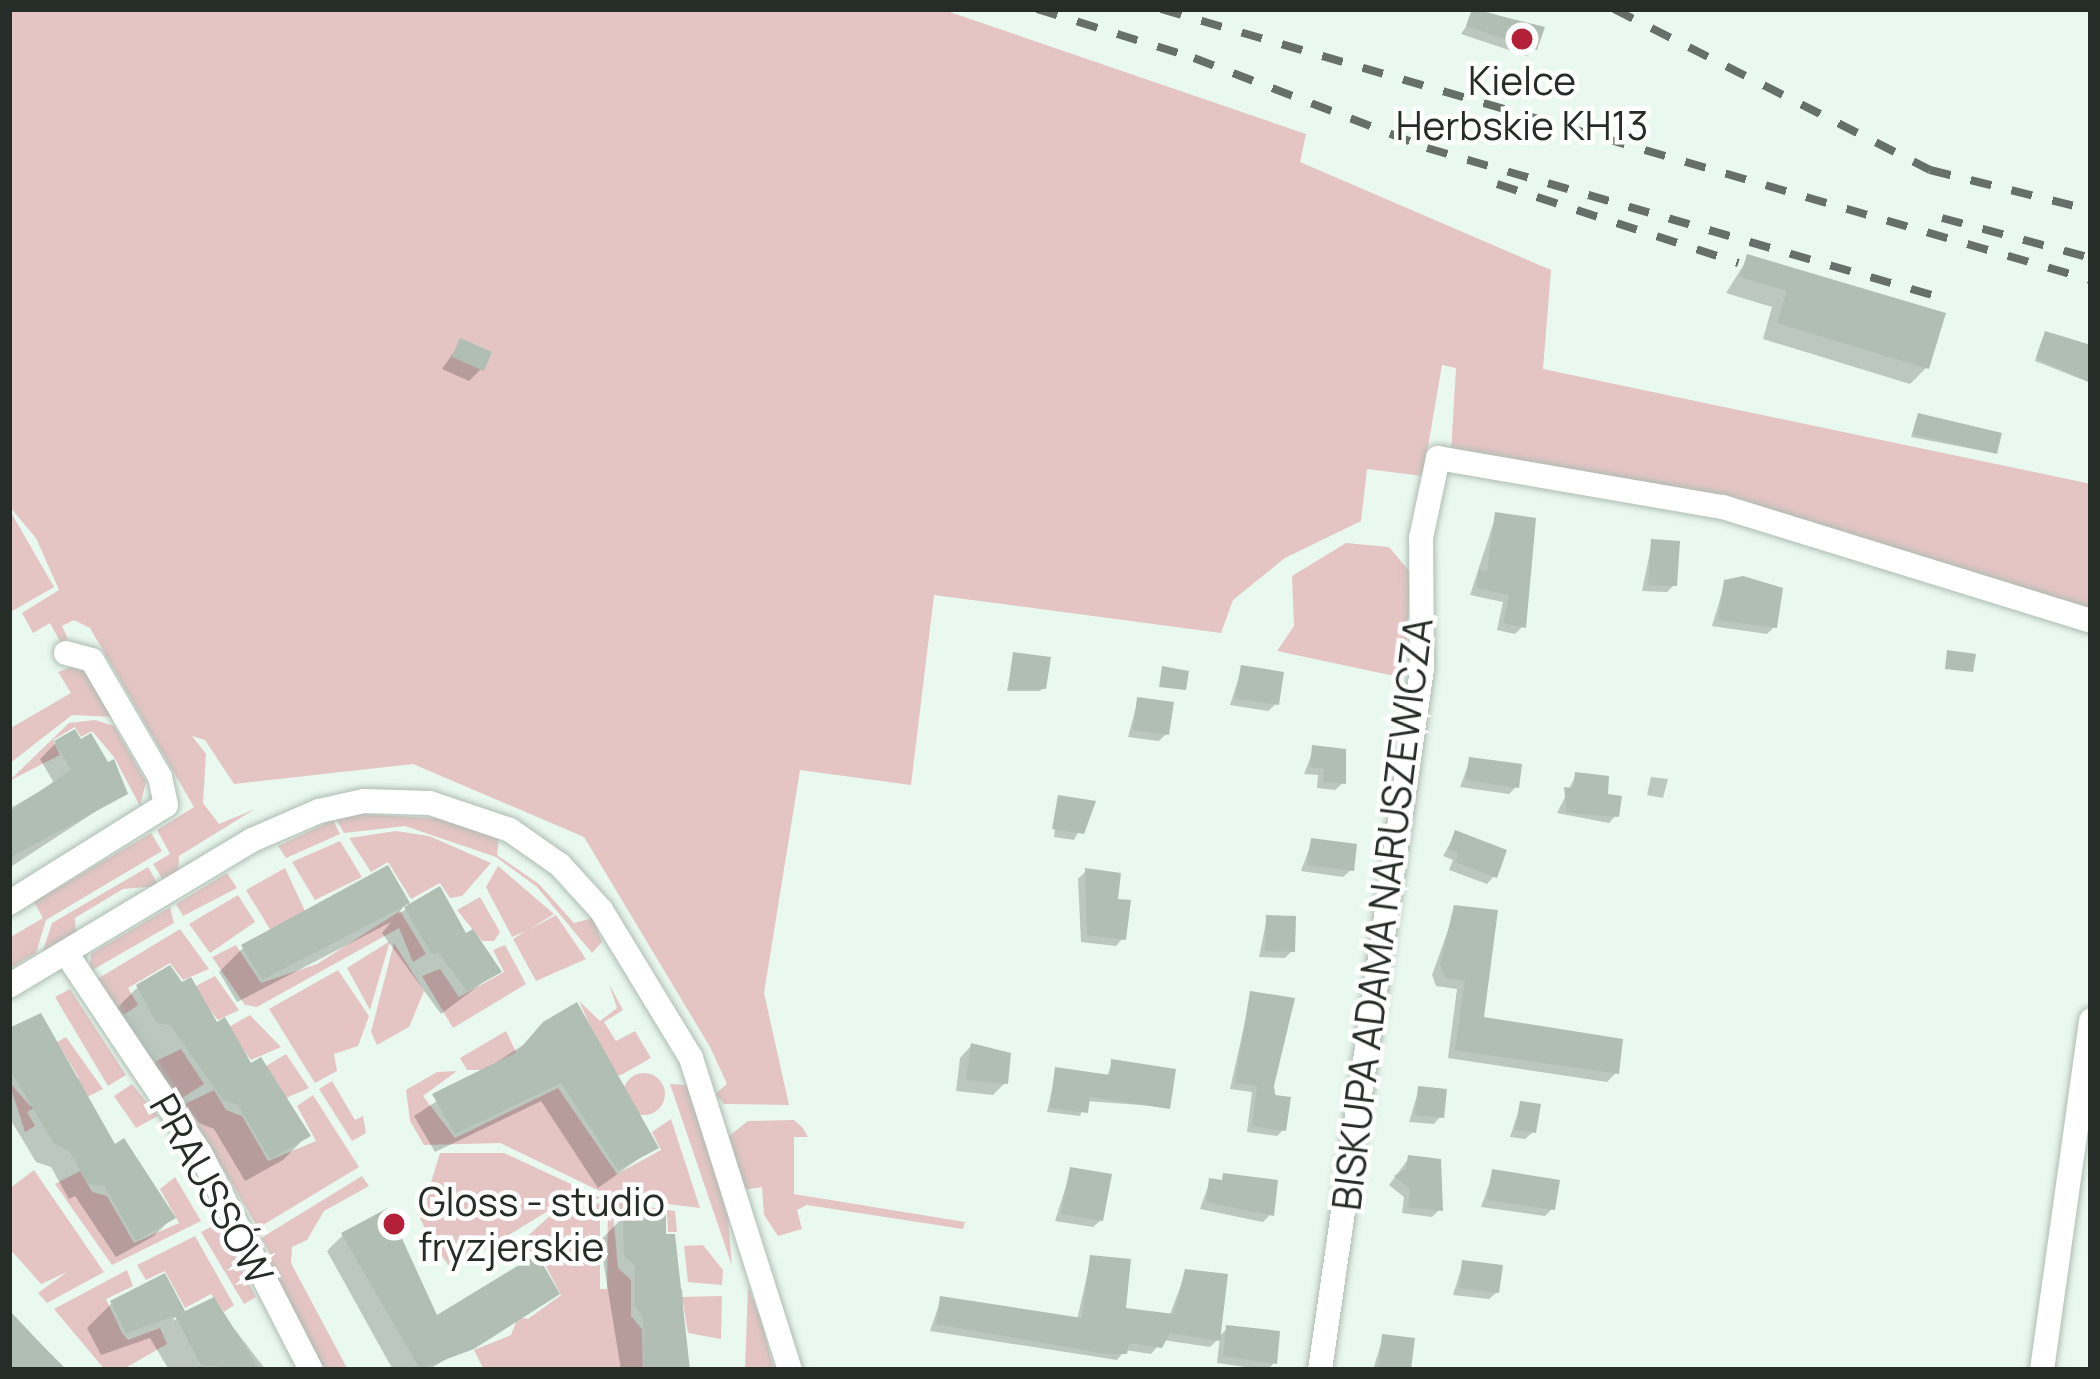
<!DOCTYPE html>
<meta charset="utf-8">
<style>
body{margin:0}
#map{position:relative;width:2100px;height:1379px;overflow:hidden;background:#eaf9ef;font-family:Manrope,sans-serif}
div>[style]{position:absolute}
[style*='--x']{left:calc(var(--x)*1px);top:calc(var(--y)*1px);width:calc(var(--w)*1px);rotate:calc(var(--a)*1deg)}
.green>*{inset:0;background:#e4c5c4}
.round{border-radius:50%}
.shadow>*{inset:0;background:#0003}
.building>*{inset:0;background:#b0beb4}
.roads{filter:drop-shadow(0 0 3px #aebcb3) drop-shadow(0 0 3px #aebcb3)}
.minor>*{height:24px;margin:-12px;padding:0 12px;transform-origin:12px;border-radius:12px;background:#fff}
.rail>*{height:8px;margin-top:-4px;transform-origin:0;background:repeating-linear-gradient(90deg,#666f69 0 21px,transparent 0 42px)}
.dots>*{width:33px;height:33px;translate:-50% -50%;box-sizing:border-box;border:6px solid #fff;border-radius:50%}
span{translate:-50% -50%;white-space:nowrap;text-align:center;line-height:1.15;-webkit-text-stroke:9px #fff;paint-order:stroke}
.poi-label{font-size:39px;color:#262c28}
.left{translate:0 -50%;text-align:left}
.street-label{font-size:39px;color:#262c28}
.frame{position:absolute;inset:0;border:12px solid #262c28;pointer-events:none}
</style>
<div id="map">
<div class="green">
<div style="clip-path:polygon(9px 9px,941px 9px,1306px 134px,1300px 162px,1551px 270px,1543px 369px,2091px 484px,2091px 610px,1451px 451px,1456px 368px,1442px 365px,1423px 476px,1367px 469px,1361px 521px,1285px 558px,1233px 600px,1221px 633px,934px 595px,911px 785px,800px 770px,764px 993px,789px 1105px,724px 1104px,715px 1094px,727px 1084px,710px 1047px,584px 837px,413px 764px,234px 784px,205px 740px,192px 736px,206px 754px,203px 803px,219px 824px,255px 809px,179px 856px,178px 875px,165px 883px,153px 864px,170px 854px,157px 830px,194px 807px,90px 628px,74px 620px,62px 626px,68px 639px,61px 643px,50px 623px,33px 633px,22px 613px,59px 590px,36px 538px,9px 506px)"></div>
<div style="clip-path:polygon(9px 509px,54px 587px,9px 613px)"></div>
<div style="clip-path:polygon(1346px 543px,1389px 547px,1411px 573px,1404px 678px,1277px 651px,1294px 626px,1292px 576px)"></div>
<div style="clip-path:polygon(74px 666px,85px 671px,114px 717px,72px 715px,9px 764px,9px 729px,71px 693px,58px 672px)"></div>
<div style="clip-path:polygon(95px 720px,114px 726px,146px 782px,140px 806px,114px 757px,92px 731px,81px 737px,75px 727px,53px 740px,60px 755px,9px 781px,69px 723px)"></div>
<div style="clip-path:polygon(359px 814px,449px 819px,499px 838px,497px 855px,539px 884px,574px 923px,593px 918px,602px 942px,592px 953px,537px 887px,496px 857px,405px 826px,344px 833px,336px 819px)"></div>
<div style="clip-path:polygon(333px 820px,340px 834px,286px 858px,278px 846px)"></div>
<div style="clip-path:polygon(396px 831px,429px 836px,491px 863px,462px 896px,450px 898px,440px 883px,411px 899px,388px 862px,371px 872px,349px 838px)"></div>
<div style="clip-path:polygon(151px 833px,162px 851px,46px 920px,36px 953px,9px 969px,9px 938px,43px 918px,34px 902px)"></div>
<div style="clip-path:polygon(340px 841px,362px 877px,315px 900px,292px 862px)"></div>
<div style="clip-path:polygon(498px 866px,554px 914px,527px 931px,556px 915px,586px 959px,536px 981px,513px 939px,526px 931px,512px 937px,486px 887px)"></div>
<div style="clip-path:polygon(148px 867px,159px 886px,123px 889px,75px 918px,76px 934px,41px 957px,52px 923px)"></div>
<div style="clip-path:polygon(285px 868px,305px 911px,271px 931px,246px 890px)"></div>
<div style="clip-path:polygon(227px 873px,237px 888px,183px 916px,176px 904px)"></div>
<div style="clip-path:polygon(238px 895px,255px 922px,210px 953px,189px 924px)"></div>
<div style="clip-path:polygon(480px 897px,500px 932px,494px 941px,482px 941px,457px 910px)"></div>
<div style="clip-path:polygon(170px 907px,174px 923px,89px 972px,91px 954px)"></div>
<div style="clip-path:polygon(400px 911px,426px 954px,413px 962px,399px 928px,257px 1007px,245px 1005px,212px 957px,236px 945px,261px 983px,317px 964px)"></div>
<div style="clip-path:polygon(180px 929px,209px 969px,183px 980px,170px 963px,128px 988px,138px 1005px,119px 1018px,94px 981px)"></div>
<div style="clip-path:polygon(390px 941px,370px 1010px,347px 968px)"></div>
<div style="clip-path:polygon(394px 943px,424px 991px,409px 1027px,377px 1045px,371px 1032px)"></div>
<div style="clip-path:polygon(505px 945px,526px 984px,453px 1028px,422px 976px,440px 969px,459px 997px,504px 972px,493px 950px)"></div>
<div style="clip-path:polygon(338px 970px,369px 1016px,358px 1046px,334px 1054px,337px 1071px,315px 1083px,269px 1009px)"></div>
<div style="clip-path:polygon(215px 976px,239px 1010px,218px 1020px,192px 988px)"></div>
<div style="clip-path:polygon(609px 984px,623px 1010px,604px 1022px,616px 1041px,635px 1031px,651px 1058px,621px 1075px,613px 1076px,579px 1001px,600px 1021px,617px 1008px)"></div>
<div style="clip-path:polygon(70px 989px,126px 1075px,108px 1086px,55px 997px)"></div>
<div style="clip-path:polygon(250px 1015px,281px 1047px,251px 1060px,227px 1028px)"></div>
<div style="clip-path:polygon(506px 1031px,518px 1056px,493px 1070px,467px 1070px,460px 1058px)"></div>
<div style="clip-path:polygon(66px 1037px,103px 1089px,79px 1101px,70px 1087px,27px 1112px,35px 1126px,25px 1132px,9px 1082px,30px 1106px,79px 1078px,57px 1042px)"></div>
<div style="clip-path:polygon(181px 1049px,204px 1084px,176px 1102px,150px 1064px)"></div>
<div style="clip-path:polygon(286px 1054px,309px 1088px,286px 1098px,266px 1066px)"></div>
<div style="clip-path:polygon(457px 1071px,423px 1096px,455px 1138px,558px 1088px,617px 1174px,661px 1150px,652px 1132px,671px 1119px,700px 1208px,612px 1197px,500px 1143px,424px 1145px,410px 1121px,406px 1090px,437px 1072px)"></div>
<div class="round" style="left:623px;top:1073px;width:42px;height:42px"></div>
<div style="clip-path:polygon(332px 1081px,355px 1120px,363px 1116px,366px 1133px,352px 1141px,319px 1089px)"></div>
<div style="clip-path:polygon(132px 1084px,158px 1116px,136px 1128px,114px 1096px)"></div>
<div style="clip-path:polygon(670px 1084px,687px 1085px,695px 1105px,728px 1218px,732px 1266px)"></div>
<div style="clip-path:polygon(214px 1090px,226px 1110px,242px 1116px,268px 1161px,316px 1141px,297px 1106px,313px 1095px,359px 1167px,258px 1228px,185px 1104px)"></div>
<div style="clip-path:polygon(748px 1121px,794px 1120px,803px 1128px,808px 1137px,794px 1137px,794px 1194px,965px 1222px,963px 1229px,807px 1205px,797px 1210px,802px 1229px,778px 1236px,764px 1215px,762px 1187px,743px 1190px,729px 1136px)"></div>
<div style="clip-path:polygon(440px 1153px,504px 1153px,601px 1198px,548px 1211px,452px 1270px,434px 1245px,443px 1234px,430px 1239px,420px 1218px)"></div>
<div style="clip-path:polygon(34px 1170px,104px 1272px,47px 1303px,38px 1293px,67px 1272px,41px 1284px,9px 1248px,9px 1189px)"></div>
<div style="clip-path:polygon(80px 1171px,92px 1192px,107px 1196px,134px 1243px,179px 1223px,160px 1189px,175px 1177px,201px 1221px,112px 1265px,55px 1184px)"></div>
<div style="clip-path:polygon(362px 1176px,369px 1186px,324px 1211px,307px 1240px,292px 1247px,291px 1263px,348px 1370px,315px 1370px,265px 1275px,272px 1257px,261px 1238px)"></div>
<div style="clip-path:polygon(608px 1201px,675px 1211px,677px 1232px,668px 1232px,667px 1212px,613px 1213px,618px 1268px,631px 1280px,631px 1316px,642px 1329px,643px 1370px,484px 1370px,474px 1350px,511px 1335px,518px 1317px,528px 1319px,561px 1295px,539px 1253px,521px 1262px,513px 1249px,553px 1213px,600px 1203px,600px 1289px,607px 1289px)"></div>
<div style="clip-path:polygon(217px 1224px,256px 1297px,244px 1304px,201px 1232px)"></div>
<div style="clip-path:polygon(195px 1236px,234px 1305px,224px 1312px,211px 1294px,185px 1308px,165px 1271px,146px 1280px,137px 1265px)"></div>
<div style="clip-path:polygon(703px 1245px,723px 1270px,722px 1285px,688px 1282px,684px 1246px)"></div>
<div style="clip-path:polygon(127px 1270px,133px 1286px,106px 1299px,122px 1333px,128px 1340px,160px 1328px,167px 1344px,122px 1370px,105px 1370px,54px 1309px)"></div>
<div style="clip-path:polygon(748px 1287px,760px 1317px,774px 1370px,745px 1370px)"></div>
<div style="clip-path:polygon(722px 1296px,721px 1339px,688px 1333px,682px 1297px)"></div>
</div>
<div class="shadow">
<div style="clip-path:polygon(1478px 9px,1541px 29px,1535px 48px,1527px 56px,1461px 34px)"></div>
<div style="clip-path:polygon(1748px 258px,1927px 367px,1910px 384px,1763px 339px,1772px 307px,1726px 293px)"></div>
<div style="clip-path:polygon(2043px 337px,2091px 348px,2091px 383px,2035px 361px)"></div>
<div style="clip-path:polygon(461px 342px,481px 369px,469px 381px,442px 369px)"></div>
<div style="clip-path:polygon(1919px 416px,1994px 453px,1911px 437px)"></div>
<div style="clip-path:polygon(1496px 515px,1523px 626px,1515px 634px,1497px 630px,1503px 602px,1470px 595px)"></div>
<div style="clip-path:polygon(1652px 542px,1674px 585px,1667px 592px,1642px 591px)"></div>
<div style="clip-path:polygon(1725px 583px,1774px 627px,1767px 634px,1712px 626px)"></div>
<div style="clip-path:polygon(1014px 656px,1043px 688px,1040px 691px,1007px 691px)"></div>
<div style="clip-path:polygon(1242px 668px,1276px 704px,1268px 711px,1230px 705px)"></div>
<div style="clip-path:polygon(1138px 700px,1167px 733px,1159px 741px,1128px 737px)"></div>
<div style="clip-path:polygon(56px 743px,124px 793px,9px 868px,9px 809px,54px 783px,40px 759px)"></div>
<div style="clip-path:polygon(1314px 748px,1343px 783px,1335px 790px,1317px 788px,1318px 775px,1304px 774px)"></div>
<div style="clip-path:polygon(1470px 760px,1516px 787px,1509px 794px,1460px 787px)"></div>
<div style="clip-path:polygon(1576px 775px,1604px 797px,1616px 815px,1609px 823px,1557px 813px)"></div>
<div style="clip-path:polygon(1668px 779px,1663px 798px,1647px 795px,1651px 777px)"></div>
<div style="clip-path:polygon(1059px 798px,1093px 804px,1074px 840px,1054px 837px)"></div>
<div style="clip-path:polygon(1456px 833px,1494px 876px,1487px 884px,1449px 870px,1453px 860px,1443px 856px)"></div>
<div style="clip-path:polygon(1312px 841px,1351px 870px,1343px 877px,1301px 871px)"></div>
<div style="clip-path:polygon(1086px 871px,1114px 901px,1123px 938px,1116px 946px,1081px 942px,1078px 879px)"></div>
<div style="clip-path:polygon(439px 890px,465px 937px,498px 971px,441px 1014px,382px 933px,391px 922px,237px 1002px,219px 972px,243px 948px,407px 902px,398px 914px)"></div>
<div style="clip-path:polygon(1456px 908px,1481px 1020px,1616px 1073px,1607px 1082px,1448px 1058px,1457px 989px,1436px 986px,1432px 975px)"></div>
<div style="clip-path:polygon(1267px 918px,1292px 951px,1285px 958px,1259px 957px)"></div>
<div style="clip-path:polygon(138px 987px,216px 1026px,307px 1136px,283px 1160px,245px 1181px,214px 1129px,199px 1123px,114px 1011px)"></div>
<div style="clip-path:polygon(1251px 995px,1284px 1129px,1277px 1136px,1247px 1132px,1252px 1092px,1230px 1089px)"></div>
<div style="clip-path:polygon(9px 1037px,172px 1218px,154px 1236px,116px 1257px,75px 1196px,69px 1199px,51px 1167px,36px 1162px,9px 1117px)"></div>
<div style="clip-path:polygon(523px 1045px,655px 1147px,598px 1188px,541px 1101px,435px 1152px,414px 1116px)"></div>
<div style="clip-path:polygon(971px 1046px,1005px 1083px,993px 1095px,956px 1091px,960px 1058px)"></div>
<div style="clip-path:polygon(1112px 1062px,1167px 1107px,1086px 1101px,1080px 1116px,1047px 1112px,1056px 1071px,1107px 1077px)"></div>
<div style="clip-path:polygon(1419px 1089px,1441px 1116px,1434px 1124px,1409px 1122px)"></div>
<div style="clip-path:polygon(1521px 1104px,1533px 1132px,1525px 1139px,1510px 1137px)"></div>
<div style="clip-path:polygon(1409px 1158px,1440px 1209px,1432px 1217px,1402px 1213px,1404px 1197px,1389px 1185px)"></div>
<div style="clip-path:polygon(1071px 1170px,1101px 1220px,1093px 1227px,1055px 1221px)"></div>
<div style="clip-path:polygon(1493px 1173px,1552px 1209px,1545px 1216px,1481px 1207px)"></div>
<div style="clip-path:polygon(1210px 1181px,1271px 1214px,1263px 1222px,1200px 1209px)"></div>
<div style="clip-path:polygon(624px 1216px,674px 1289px,682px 1289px,686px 1370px,621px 1370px,600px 1241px)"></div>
<div style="clip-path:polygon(343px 1235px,436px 1319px,556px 1294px,428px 1370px,393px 1370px,327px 1251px)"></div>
<div style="clip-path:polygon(1091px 1258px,1122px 1310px,1169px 1317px,1186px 1272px,1217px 1338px,1228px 1328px,1274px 1363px,1267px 1370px,1217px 1363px,1220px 1337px,1210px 1347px,1163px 1340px,1151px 1354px,1125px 1350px,1117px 1360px,930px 1331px,941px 1299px,1077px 1320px)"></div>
<div style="clip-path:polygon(1463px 1263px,1497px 1292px,1489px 1299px,1453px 1295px)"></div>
<div style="clip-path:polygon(213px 1301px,266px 1370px,169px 1370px,150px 1338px,101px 1355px,87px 1328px,111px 1304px,181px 1310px,172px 1321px)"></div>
<div style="clip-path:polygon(1383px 1337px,1408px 1370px,1373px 1370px)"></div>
</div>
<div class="building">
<div style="clip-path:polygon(1472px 9px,1545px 27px,1537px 50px,1466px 26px)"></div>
<div style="clip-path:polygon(1747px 254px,1946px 313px,1929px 369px,1777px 323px,1787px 291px,1740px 277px)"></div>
<div style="clip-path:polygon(2045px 331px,2091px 345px,2091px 383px,2036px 358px)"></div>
<div style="clip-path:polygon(460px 338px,492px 352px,484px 371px,452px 357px)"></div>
<div style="clip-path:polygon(1918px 413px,2002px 433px,1997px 454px,1912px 434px)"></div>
<div style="clip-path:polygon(1495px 512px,1536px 518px,1526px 628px,1503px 623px,1509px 595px,1476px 588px,1479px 570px,1487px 571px)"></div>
<div style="clip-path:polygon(1651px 539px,1680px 541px,1677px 586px,1648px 585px)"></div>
<div style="clip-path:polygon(1743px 576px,1783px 588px,1777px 628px,1718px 620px,1724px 580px)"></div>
<div style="clip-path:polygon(1947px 650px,1976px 654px,1973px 672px,1945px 669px)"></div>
<div style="clip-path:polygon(1013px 652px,1051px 657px,1046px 689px,1008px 689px)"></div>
<div style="clip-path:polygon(1241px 665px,1284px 672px,1279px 705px,1235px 698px)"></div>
<div style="clip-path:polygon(1162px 666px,1189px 671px,1186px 690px,1159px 687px)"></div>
<div style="clip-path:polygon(1137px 697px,1174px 702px,1169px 735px,1133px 730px)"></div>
<div style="clip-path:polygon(75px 729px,81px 739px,91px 733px,108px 762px,114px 759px,128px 794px,9px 858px,9px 812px,71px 770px,54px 741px)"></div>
<div style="clip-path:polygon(1312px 745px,1346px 749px,1346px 784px,1323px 782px,1324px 769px,1310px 767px)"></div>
<div style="clip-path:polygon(1469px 757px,1522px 764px,1519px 788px,1466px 780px)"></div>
<div style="clip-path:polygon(1575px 772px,1609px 776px,1608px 794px,1622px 796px,1619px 817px,1567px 813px,1564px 787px,1573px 788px)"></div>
<div style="clip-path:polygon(1058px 795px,1096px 801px,1084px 834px,1052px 829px)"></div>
<div style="clip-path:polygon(1455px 830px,1507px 850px,1497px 878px,1455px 862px,1459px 853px,1448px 849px)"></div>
<div style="clip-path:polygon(1311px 838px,1357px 844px,1354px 871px,1307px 865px)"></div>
<div style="clip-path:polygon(388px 865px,410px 903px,262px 980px,241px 945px)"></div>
<div style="clip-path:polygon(1085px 868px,1121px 873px,1118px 899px,1131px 900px,1126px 940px,1087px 935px)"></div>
<div style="clip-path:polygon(440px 886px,466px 933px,473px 929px,502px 972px,467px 991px,438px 952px,432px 955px,404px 907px)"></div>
<div style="clip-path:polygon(1454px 905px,1498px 910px,1484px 1017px,1623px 1039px,1619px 1074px,1455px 1050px,1465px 980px,1445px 978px,1440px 965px)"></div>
<div style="clip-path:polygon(1266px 915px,1296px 916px,1295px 952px,1265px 951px)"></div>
<div style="clip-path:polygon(170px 965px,182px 982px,191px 977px,217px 1022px,225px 1017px,251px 1063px,261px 1057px,311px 1136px,270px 1159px,238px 1105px,223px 1100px,171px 1026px,156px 1022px,136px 985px)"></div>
<div style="clip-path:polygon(1250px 991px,1295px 998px,1274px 1086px,1275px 1095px,1291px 1097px,1286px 1131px,1252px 1126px,1257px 1086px,1235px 1083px)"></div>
<div style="clip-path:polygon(577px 1002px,659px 1148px,618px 1170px,561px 1083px,455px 1134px,432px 1094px,517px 1052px,543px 1022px)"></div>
<div style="clip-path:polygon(41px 1013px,115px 1144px,124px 1138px,176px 1218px,136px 1241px,104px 1186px,88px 1184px,69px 1150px,54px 1144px,9px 1068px,9px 1028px)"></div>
<div style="clip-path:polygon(971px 1043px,1011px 1053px,1008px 1084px,966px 1080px)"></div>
<div style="clip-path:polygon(1111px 1059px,1176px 1069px,1170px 1109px,1090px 1097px,1088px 1113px,1050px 1108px,1055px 1067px,1110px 1075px)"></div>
<div style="clip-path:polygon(1418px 1086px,1447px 1089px,1444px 1118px,1415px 1115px)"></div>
<div style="clip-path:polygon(1520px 1101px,1541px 1104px,1536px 1133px,1515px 1130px)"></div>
<div style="clip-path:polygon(1408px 1155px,1441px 1159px,1443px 1211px,1408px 1207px,1410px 1189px,1394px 1176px,1406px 1169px)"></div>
<div style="clip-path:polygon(1070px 1167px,1112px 1174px,1103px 1221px,1061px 1214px)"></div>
<div style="clip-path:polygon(1492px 1169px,1560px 1180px,1555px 1210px,1487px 1200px)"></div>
<div style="clip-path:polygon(1223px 1173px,1278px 1180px,1274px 1216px,1206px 1202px,1209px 1178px,1222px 1180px)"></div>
<div style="clip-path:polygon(388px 1208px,437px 1315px,537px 1254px,560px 1294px,474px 1349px,420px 1369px,341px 1233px)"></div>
<div style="clip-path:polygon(623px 1213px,666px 1213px,666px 1234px,675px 1234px,690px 1370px,644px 1370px,643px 1317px,635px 1306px,635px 1266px,624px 1256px)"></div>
<div style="clip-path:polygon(1090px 1255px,1131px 1259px,1126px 1308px,1174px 1314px,1185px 1269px,1228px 1274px,1220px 1341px,1170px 1333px,1162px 1348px,1129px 1343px,1127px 1354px,1107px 1354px,936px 1324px,940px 1296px,1082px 1318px)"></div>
<div style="clip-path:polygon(1462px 1260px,1503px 1265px,1499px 1293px,1459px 1288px)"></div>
<div style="clip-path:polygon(165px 1273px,185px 1311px,175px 1316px,214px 1297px,260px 1370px,201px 1365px,175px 1316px,126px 1333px,110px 1301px)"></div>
<div style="clip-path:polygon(9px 1310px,44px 1347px,67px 1370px,9px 1370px)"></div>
<div style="clip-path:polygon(1226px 1325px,1280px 1331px,1277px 1364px,1223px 1356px)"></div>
<div style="clip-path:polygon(1382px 1334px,1415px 1338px,1411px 1370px,1378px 1370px)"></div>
</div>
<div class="roads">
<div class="minor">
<div style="--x:9;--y:903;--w:185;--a:-32"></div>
<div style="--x:166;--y:805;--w:29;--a:-102"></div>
<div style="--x:160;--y:777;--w:135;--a:-120.2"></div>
<div style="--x:92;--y:660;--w:27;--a:-165"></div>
<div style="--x:66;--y:953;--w:241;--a:56.2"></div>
<div style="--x:200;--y:1153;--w:244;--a:62.9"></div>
<div style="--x:9;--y:986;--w:283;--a:-31"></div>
<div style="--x:252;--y:840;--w:73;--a:-23.4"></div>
<div style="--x:319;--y:811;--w:46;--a:-12.5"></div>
<div style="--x:364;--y:801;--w:66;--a:1.7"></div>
<div style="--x:430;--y:803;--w:84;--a:18.6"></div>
<div style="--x:510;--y:830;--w:61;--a:35"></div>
<div style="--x:560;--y:865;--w:61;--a:47.7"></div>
<div style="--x:601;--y:910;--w:173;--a:58.7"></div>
<div style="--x:691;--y:1058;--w:327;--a:72.4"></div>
<div style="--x:1320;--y:1370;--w:708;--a:-81.72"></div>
<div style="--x:1422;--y:669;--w:131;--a:-90.4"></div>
<div style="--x:1421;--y:538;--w:82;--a:-78"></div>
<div style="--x:1438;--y:458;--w:289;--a:9.8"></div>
<div style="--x:1723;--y:507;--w:385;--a:17.2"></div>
<div style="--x:2042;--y:1370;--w:353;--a:-82"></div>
</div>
</div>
<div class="rail">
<div style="--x:1037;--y:9;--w:164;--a:17.3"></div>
<div style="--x:1194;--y:58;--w:250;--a:21.1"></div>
<div style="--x:1427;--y:148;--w:533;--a:16.23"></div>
<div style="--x:1161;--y:9;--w:969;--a:16.25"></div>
<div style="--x:1614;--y:9;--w:355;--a:27"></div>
<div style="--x:1930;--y:170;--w:166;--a:14"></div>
<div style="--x:1497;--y:184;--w:254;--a:18.1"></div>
<div style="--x:1942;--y:218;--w:154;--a:15"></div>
</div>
<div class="dots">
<div style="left:1522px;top:39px;background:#b32037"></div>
<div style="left:394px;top:1224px;background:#b32037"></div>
</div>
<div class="poi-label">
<span style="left:1522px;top:103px">Kielce<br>Herbskie KH13</span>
<span class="left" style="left:418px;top:1224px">Gloss - studio<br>fryzjerskie</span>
</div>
<div class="street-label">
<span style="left:1382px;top:914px;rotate:-83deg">BISKUPA ADAMA NARUSZEWICZA</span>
<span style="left:212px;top:1189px;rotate:61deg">PRAUSSÓW</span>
</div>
<div class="frame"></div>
</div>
